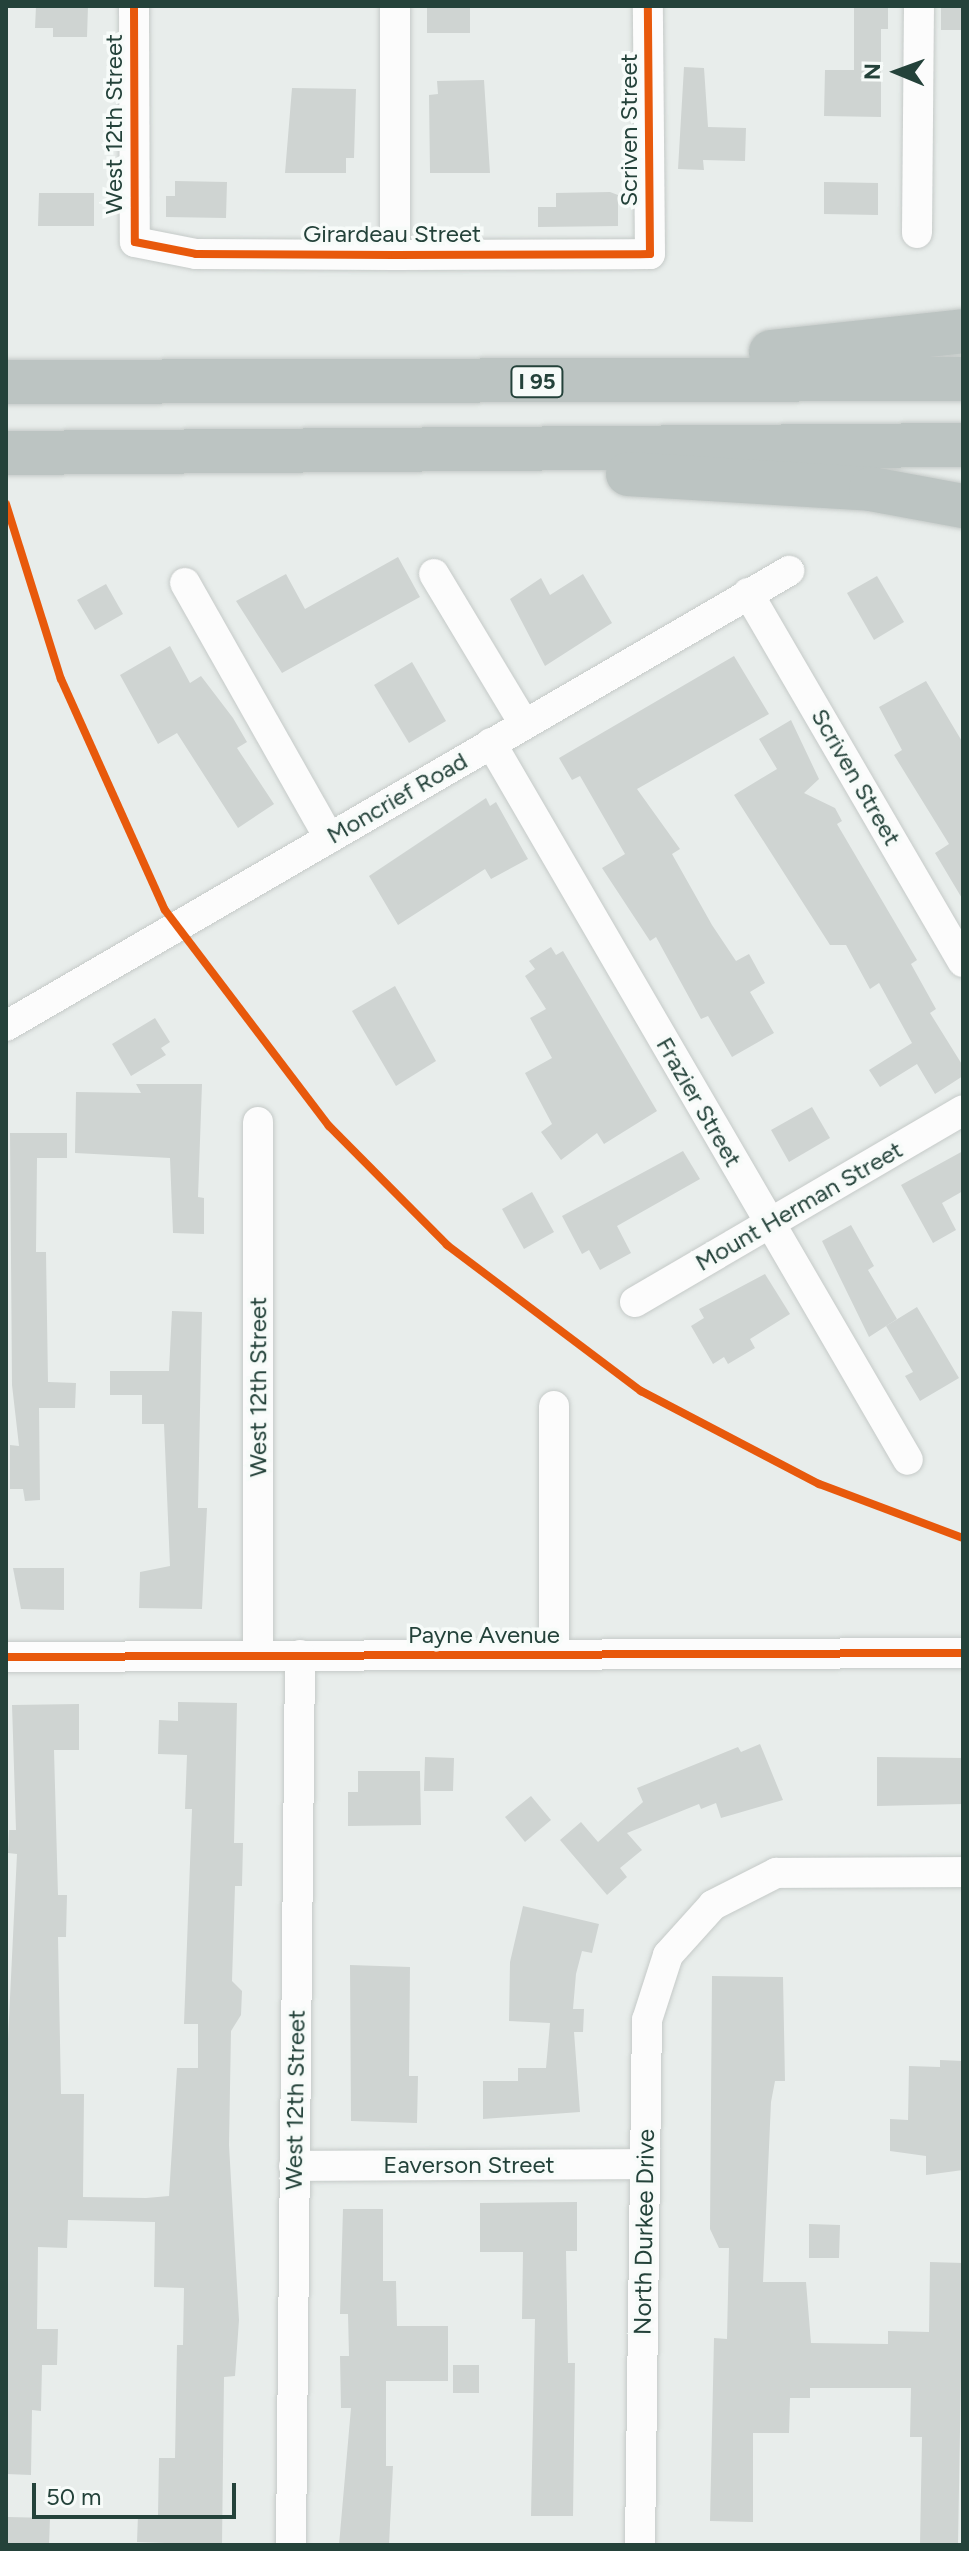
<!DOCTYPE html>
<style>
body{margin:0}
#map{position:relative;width:969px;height:2551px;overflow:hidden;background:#e8edeb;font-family:Figtree,sans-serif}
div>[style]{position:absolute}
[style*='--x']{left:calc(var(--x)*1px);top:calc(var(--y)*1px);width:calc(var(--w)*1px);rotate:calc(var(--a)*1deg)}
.building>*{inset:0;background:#cfd4d2}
.roads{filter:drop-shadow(0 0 2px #c5cac8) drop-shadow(0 0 2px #c5cac8)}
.minor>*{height:30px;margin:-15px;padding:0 15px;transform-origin:15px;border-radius:15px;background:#fcfcfc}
.highway>*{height:44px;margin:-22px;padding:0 22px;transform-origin:22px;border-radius:22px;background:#bcc4c2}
.cycleway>*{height:8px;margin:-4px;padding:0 4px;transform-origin:4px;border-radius:4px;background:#e8590c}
span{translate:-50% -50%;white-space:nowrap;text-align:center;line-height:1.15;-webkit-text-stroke:7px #f7fbf9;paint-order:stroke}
.shield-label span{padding:2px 6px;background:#f7fbf9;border:2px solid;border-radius:6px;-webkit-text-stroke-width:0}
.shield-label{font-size:22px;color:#24423a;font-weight:700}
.street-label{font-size:24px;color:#24423a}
.frame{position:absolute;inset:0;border:8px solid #24423a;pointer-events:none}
.north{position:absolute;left:857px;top:32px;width:80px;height:80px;-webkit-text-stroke:6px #f7fbf9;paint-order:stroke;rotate:271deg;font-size:22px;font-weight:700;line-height:32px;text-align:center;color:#24423a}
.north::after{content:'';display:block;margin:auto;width:28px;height:36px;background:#24423a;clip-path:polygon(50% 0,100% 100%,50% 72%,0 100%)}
.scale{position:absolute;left:32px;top:2483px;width:204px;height:36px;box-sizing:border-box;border:4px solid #24423a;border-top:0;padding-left:10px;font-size:24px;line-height:28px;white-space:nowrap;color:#24423a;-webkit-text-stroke:6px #f7fbf9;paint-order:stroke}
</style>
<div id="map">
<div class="building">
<div style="clip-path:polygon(36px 6px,88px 6px,87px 37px,53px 37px,53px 28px,35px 28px)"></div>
<div style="clip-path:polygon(427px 6px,470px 6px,470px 33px,427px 33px)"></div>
<div style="clip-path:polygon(854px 6px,888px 6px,888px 29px,881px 29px,881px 117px,824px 116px,825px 70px,854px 70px)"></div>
<div style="clip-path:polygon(941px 6px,963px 6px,963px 30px,941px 30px)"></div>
<div style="clip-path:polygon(684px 67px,704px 68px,708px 127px,746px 128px,745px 161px,703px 160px,704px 170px,678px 169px)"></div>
<div style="clip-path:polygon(484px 80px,490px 173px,430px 173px,429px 95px,438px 94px,437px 81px)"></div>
<div style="clip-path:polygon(292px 88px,356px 89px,354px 158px,346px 158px,346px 173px,285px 173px)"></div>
<div style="clip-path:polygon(175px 181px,227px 182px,226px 218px,166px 217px,166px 196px,175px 196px)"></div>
<div style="clip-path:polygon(824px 182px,878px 183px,878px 215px,824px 214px)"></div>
<div style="clip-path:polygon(610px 192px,618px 195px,618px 226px,538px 227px,538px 207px,556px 207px,556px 193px)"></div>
<div style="clip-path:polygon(39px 193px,94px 193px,94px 226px,38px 226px)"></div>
<div style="clip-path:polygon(398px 557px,420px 597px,282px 673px,236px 601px,286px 574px,305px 609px)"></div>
<div style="clip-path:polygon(583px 574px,612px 623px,545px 666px,510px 599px,541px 578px,550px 595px)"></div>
<div style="clip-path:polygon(877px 576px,904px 622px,874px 640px,847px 593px)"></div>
<div style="clip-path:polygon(106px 584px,123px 614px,95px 630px,77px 600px)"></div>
<div style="clip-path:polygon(170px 646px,190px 683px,201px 676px,233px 718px,247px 742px,237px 748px,274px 804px,238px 828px,177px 733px,158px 744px,120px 675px)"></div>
<div style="clip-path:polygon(734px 656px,769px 714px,637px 789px,680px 849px,672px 854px,712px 925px,736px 961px,749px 954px,765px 983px,750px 992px,774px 1033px,732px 1057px,708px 1016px,701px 1019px,656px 937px,650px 941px,602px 868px,625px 854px,580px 776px,572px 780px,559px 758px)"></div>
<div style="clip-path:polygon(412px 662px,446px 721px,409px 743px,374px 685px)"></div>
<div style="clip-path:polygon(926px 681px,963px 743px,963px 900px,935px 853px,949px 844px,894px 755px,902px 750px,879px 707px)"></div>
<div style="clip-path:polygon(791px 720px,819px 779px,804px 793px,835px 808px,842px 821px,837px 824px,917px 960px,911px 964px,936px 1009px,930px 1013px,963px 1066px,963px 1076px,935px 1094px,917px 1064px,880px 1087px,869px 1070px,912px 1043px,879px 983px,870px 989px,846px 945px,830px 945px,734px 795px,777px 769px,759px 739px)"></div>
<div style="clip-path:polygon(486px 798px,490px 806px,496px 802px,528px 859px,491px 879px,485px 869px,398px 925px,369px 876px)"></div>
<div style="clip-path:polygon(551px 947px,556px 955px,563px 951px,657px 1111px,604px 1144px,597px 1133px,561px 1160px,541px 1132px,552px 1124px,525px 1073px,552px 1058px,530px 1018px,546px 1009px,525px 976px,535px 969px,529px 961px)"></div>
<div style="clip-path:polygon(395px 986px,436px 1061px,396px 1086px,352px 1011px)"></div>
<div style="clip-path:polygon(155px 1018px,170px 1042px,161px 1048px,166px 1055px,131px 1076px,112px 1044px)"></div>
<div style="clip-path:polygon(136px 1084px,202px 1084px,198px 1197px,204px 1198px,204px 1234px,173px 1233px,170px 1158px,75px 1153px,76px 1092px,141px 1093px)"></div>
<div style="clip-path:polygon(812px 1107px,830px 1138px,789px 1162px,771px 1130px)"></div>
<div style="clip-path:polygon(10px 1133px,67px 1133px,67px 1158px,37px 1158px,36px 1252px,46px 1252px,48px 1382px,76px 1383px,75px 1408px,39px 1408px,40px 1500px,25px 1501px,23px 1489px,10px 1489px,10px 1445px,19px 1446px,12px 1385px)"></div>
<div style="clip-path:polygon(683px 1151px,700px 1179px,617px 1226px,631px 1253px,600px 1270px,589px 1250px,582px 1254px,562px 1216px)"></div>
<div style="clip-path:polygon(963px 1151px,963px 1191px,942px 1203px,956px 1230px,933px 1243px,901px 1185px)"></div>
<div style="clip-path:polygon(532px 1192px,554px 1232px,524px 1249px,502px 1209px)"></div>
<div style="clip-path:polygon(851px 1225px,874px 1266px,868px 1270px,897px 1319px,869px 1337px,822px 1241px)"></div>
<div style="clip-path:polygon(765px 1274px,790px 1314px,750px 1339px,755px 1348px,728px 1364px,724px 1357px,713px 1364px,691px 1326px,704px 1318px,699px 1309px)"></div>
<div style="clip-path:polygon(917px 1307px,959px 1378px,920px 1401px,905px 1376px,913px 1372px,886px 1326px)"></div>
<div style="clip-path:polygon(172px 1311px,202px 1312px,198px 1508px,207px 1508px,202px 1609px,139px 1608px,140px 1572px,170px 1566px,164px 1424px,142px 1424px,142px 1395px,110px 1395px,110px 1371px,169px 1371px)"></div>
<div style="clip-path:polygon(13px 1568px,64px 1568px,64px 1610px,21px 1609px)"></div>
<div style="clip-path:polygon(178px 1702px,237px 1703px,234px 1843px,243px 1843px,242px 1886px,235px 1886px,232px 1981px,242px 1991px,241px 2015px,231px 2031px,229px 2145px,239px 2320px,235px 2376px,224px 2377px,222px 2545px,137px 2542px,138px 2515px,158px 2515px,159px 2458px,175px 2458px,177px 2345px,183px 2345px,184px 2288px,154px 2287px,155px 2222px,68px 2220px,67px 2248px,38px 2247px,37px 2329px,58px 2329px,57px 2365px,42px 2365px,41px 2411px,32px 2410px,31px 2475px,6px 2474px,6px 2080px,17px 1854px,8px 1853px,9px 1830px,16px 1830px,12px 1705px,79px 1704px,79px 1750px,54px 1750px,58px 1895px,67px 1895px,66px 1937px,58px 1937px,61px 2094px,84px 2094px,83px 2197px,146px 2198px,169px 2196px,177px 2068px,198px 2068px,198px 2024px,184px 2024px,192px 1809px,185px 1809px,187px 1755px,158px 1754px,159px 1720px,178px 1721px)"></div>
<div style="clip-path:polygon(760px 1744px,783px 1800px,721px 1818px,716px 1803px,701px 1809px,699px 1804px,627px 1833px,642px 1850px,620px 1868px,627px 1877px,607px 1895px,560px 1840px,581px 1822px,598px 1842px,643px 1802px,637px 1788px,738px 1747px,741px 1752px)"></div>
<div style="clip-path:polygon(425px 1757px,454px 1758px,453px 1791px,424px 1791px)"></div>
<div style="clip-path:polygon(877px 1757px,963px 1758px,963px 1804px,877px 1806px)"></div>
<div style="clip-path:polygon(358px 1771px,420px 1771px,421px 1825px,348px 1826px,348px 1792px,358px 1792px)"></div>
<div style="clip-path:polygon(531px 1796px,551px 1820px,525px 1842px,505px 1817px)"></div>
<div style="clip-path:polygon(523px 1906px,599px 1924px,592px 1953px,582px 1951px,576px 1974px,573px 2009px,584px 2009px,583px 2032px,574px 2032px,580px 2112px,483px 2119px,483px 2081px,518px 2081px,518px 2068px,546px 2068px,550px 2023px,509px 2021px,510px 1962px)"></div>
<div style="clip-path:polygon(350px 1965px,410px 1967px,409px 2076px,418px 2076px,417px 2123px,351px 2121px)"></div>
<div style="clip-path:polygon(712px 1976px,783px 1977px,785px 2081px,775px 2081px,771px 2102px,763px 2282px,806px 2282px,811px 2343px,888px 2344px,888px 2331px,929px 2332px,930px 2262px,963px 2263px,958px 2545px,920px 2545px,922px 2437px,910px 2437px,911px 2388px,810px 2388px,810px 2398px,790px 2398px,789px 2433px,753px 2433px,753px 2522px,710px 2521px,714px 2338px,727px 2339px,729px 2248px,719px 2248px,710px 2229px)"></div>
<div style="clip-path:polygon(940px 2060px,963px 2061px,963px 2170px,926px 2175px,926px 2156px,890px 2151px,890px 2119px,908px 2120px,909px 2066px,940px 2067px)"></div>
<div style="clip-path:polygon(577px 2202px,577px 2251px,566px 2251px,568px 2363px,575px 2363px,573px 2516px,531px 2516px,535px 2319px,522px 2319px,523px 2252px,480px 2252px,480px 2203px)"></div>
<div style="clip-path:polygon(343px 2209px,383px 2209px,383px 2281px,396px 2281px,397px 2326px,448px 2326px,448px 2381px,386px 2381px,386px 2466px,393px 2466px,389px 2545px,339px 2545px,351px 2408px,341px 2408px,340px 2356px,349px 2356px,348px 2314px,340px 2314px)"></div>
<div style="clip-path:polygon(809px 2224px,840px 2225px,839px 2258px,809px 2258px)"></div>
<div style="clip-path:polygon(453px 2365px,479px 2365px,479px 2393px,453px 2393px)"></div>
<div style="clip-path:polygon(8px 2517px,50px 2518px,49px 2545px,7px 2545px)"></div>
</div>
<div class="roads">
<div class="minor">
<div style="--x:134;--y:6;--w:236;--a:89.8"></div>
<div style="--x:135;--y:242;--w:62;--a:11.1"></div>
<div style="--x:196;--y:254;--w:199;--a:0.3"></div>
<div style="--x:395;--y:255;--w:255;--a:-0.2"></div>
<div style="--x:650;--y:254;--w:248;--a:-90.5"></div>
<div style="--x:395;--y:6;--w:249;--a:90"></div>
<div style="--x:917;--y:233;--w:227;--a:-89.5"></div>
<div style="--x:434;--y:574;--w:175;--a:59"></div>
<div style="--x:185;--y:583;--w:293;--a:60.5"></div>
<div style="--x:748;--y:593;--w:427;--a:59.8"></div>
<div style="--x:491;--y:743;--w:829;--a:59.82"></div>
<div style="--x:6;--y:1026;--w:906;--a:-30.16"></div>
<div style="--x:258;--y:1122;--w:531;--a:90"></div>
<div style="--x:635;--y:1302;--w:380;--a:-30.3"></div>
<div style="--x:554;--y:1406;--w:248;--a:90"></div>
<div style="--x:6;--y:1657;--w:957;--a:-0.24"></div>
<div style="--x:294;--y:2166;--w:351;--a:-0.3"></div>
<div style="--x:291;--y:2545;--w:890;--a:-89.42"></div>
<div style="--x:640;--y:2545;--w:525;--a:-89.24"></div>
<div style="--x:647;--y:2020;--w:68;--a:-72.1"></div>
<div style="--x:668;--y:1955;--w:67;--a:-48"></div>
<div style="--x:713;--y:1905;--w:71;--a:-26.9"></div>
<div style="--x:776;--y:1873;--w:187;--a:-0.3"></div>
</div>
<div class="highway">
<div style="--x:771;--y:352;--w:193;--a:-6.2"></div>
<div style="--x:6;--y:382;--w:957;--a:-0.18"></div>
<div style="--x:6;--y:453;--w:957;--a:-0.48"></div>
<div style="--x:628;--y:474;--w:243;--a:3.5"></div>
<div style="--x:871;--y:489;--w:94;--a:10.5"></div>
</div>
</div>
<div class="cycleway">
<div style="--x:134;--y:6;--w:236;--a:89.8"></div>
<div style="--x:135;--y:242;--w:62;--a:11.1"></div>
<div style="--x:196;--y:254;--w:199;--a:0.3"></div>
<div style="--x:395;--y:255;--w:255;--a:-0.2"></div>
<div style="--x:650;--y:254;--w:248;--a:-90.5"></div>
<div style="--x:6;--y:504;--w:183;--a:72.6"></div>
<div style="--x:61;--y:679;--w:253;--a:65.8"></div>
<div style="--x:165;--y:910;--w:271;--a:52.8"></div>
<div style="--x:329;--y:1126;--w:168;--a:45.2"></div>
<div style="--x:447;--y:1245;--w:243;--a:37"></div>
<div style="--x:641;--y:1391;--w:201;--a:27.6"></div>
<div style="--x:819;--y:1484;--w:154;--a:20.6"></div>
<div style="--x:6;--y:1657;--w:957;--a:-0.24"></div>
</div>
<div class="shield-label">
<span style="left:537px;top:382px">I 95</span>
</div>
<div class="street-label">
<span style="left:114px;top:124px;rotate:-90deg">West 12th Street</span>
<span style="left:629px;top:130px;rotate:-90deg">Scriven Street</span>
<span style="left:392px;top:234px">Girardeau Street</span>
<span style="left:856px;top:777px;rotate:60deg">Scriven Street</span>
<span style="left:397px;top:798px;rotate:-30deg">Moncrief Road</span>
<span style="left:699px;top:1102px;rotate:60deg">Frazier Street</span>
<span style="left:799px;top:1206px;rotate:-30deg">Mount Herman Street</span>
<span style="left:258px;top:1387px;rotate:-90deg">West 12th Street</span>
<span style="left:484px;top:1635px">Payne Avenue</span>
<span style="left:295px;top:2100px;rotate:-89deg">West 12th Street</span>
<span style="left:469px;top:2165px">Eaverson Street</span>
<span style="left:644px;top:2232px;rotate:-89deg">North Durkee Drive</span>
</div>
<div class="frame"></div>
<div class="north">N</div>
<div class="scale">50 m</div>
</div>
